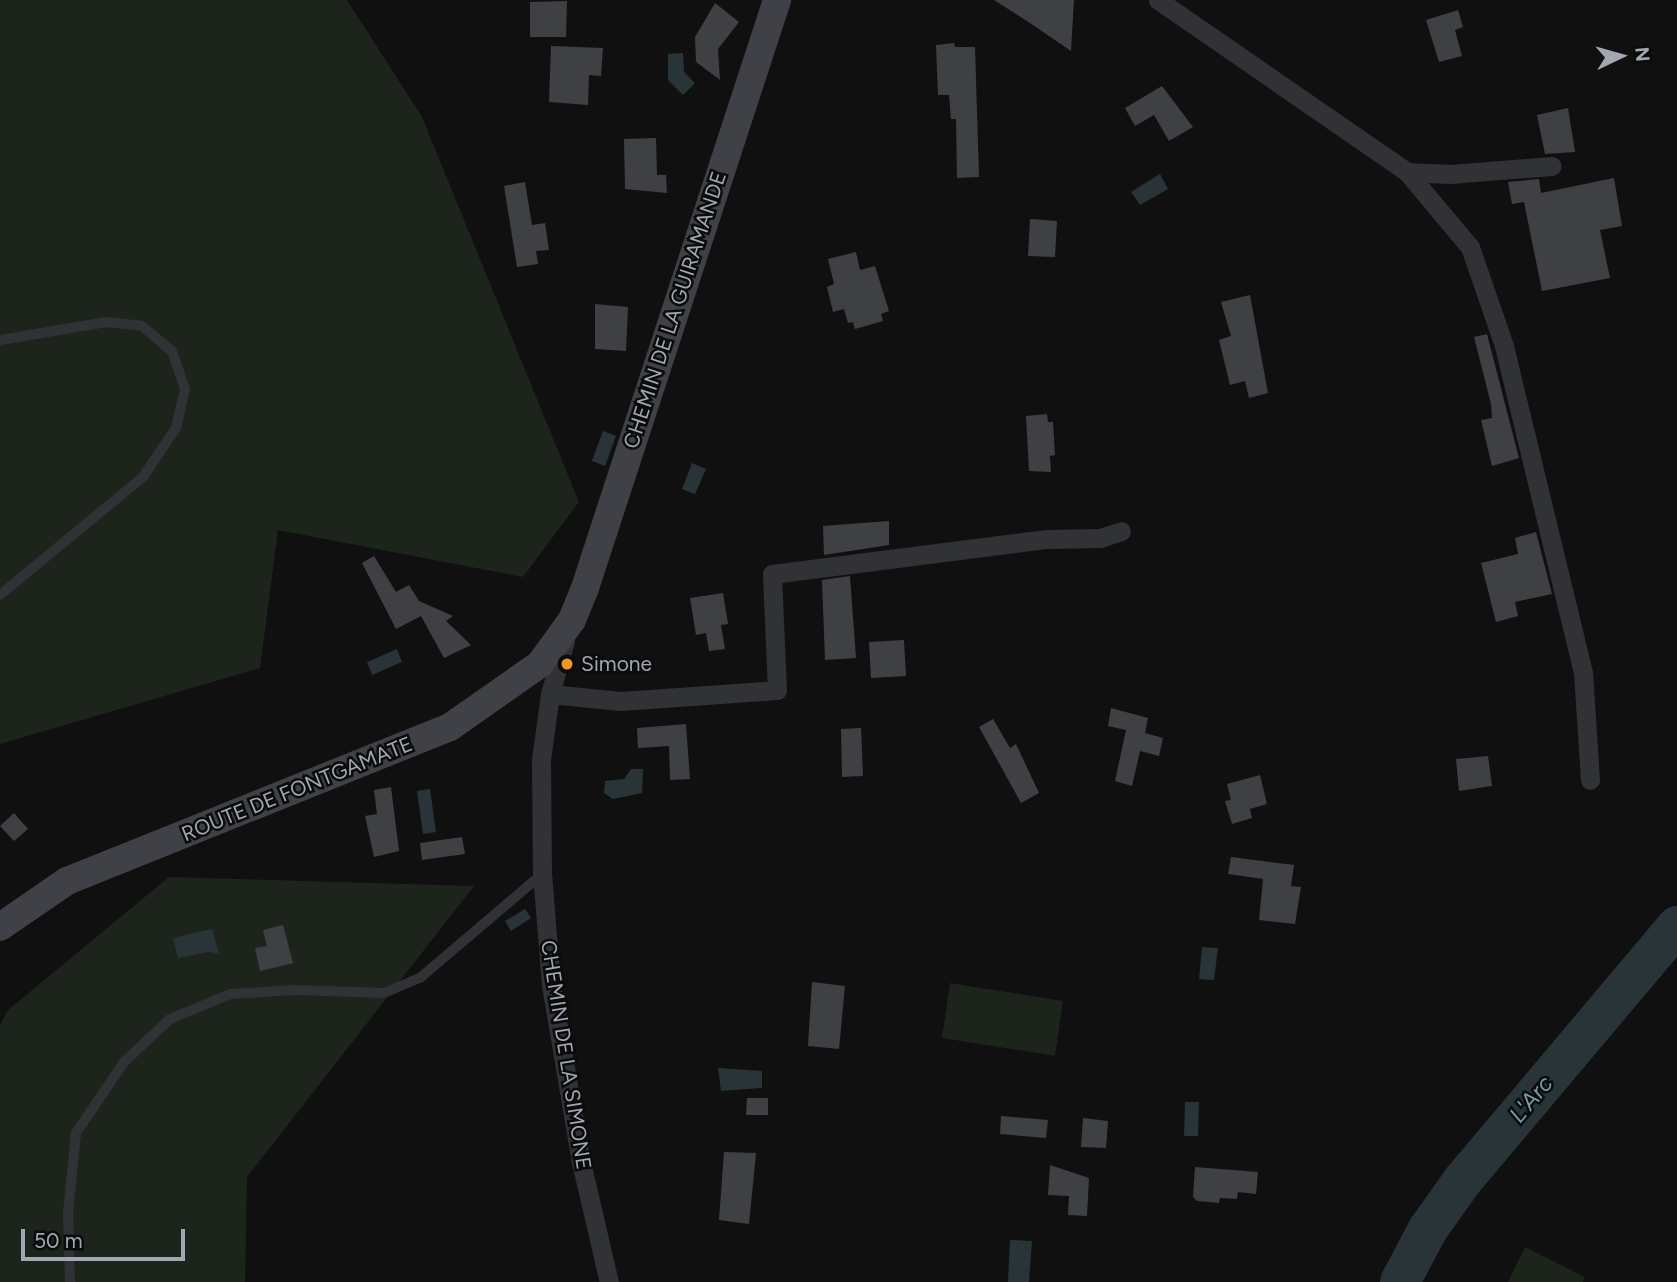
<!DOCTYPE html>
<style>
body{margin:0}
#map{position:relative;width:1677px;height:1282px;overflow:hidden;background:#101011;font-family:Figtree,sans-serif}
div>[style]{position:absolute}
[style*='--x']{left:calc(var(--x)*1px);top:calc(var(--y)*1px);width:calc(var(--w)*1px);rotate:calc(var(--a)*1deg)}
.green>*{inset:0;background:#1c241c}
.water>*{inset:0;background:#293439}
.river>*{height:40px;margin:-20px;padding:0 20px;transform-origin:20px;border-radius:20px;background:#293439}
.building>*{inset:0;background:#3f4044}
.lane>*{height:10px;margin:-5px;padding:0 5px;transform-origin:5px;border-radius:5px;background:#313236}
.street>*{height:19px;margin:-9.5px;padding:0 9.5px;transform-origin:9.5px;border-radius:9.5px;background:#313236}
.secondary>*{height:28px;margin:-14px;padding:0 14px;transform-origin:14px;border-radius:14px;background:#3f4146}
.dots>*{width:19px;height:19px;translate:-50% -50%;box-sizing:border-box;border:4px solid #0b0b0c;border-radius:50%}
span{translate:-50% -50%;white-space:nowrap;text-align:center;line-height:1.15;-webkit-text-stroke:5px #0b0b0c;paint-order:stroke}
.street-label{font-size:21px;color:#a1a8b2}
.poi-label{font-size:21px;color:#a1a8b2}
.left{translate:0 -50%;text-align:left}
.water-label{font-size:23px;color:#769bae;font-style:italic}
.north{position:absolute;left:1586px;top:21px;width:70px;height:70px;-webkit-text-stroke:5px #0b0b0c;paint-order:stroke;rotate:85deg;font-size:19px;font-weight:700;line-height:28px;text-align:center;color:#a1a8b2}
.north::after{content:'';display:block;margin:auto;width:24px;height:32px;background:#a1a8b2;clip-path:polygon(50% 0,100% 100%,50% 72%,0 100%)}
.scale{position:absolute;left:21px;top:1229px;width:164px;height:32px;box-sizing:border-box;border:4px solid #a1a8b2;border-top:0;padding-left:9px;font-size:21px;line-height:24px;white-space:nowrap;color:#a1a8b2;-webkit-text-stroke:5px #0b0b0c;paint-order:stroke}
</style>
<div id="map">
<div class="green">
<div style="clip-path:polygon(0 0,347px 0,422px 117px,579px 502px,523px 577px,278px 530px,260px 668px,0 744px)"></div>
<div style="clip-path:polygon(169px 877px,474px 886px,247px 1177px,245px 1282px,0 1282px,0 1025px,8px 1010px)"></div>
<div style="clip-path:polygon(950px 983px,1063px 1001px,1055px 1056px,942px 1038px)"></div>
<div style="clip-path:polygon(1525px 1247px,1585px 1277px,1583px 1282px,1508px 1282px)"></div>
</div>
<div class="water">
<div style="clip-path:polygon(683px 53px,684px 72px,695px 83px,683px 95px,668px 80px,668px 54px)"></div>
<div style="clip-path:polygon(1160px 174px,1168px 189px,1140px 205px,1131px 192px)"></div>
<div style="clip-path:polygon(603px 431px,616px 436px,605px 466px,592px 461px)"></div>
<div style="clip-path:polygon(692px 463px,706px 469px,695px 494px,682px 489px)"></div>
<div style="clip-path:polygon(397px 649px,402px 662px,372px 675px,367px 662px)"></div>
<div style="clip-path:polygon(631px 769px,643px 769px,642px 793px,613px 799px,604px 793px,605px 781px,624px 779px)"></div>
<div style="clip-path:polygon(430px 789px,436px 832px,423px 834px,417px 791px)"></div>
<div style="clip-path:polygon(525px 909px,531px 918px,511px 931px,505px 921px)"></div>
<div style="clip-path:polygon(212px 929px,219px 954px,209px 952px,178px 958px,173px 938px)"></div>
<div style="clip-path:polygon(1202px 947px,1218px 948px,1214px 980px,1199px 979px)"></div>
<div style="clip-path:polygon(718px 1068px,762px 1071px,762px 1088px,721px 1091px)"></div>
<div style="clip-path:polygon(1185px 1102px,1199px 1102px,1198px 1136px,1184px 1136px)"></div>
<div style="clip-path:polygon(1010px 1240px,1032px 1241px,1029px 1282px,1008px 1282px)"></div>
</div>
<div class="river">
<div style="--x:1400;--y:1282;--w:60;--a:-62.2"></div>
<div style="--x:1428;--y:1229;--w:60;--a:-54.5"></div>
<div style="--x:1463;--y:1180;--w:332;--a:-49.9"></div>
</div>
<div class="building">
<div style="clip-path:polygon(994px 0,1074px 0,1071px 51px,1027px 21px)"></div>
<div style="clip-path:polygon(567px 1px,566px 37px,530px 37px,530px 2px)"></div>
<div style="clip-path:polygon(715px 3px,739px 22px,718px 49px,720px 80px,696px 62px,695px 37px)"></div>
<div style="clip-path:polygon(1458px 10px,1463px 27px,1455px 30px,1462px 56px,1439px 62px,1426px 20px)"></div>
<div style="clip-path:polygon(954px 43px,955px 47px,975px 47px,979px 177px,957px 178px,956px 119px,951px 119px,949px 95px,938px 95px,936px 45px)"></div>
<div style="clip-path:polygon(551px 46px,603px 48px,601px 76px,589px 75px,588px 105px,549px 102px)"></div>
<div style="clip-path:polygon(1162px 86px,1193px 127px,1169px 141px,1154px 115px,1135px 126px,1125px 108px)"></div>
<div style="clip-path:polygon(1568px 108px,1575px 152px,1545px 154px,1537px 115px)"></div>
<div style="clip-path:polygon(656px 138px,657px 175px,666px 175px,667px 193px,625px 189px,624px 139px)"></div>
<div style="clip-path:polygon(1614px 178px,1622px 226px,1600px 230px,1610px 278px,1542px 291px,1524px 202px,1512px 204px,1508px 182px,1539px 179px,1541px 193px)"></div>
<div style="clip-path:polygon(525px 182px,532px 225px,545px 223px,549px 250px,536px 251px,538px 264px,517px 267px,504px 186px)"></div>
<div style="clip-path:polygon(1030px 219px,1057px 221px,1055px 257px,1028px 256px)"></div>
<div style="clip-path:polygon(856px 252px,860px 270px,875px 266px,889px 311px,881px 314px,883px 321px,855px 329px,853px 322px,848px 323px,844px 309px,833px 312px,827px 287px,834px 284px,828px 259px)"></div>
<div style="clip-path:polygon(1250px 295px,1268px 393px,1249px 398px,1245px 381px,1230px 385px,1219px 340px,1231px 336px,1221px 302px)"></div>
<div style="clip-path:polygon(595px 304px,628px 307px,626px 351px,595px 349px)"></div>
<div style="clip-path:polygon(1487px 334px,1519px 458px,1492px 466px,1481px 420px,1492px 418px,1491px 404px,1474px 337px)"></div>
<div style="clip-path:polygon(1047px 414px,1048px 422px,1053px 422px,1055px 455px,1050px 456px,1051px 472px,1029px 471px,1026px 416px)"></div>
<div style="clip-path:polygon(889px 521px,889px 545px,824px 555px,823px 526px)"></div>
<div style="clip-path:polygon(1536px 532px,1552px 594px,1515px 602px,1518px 616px,1496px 622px,1481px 563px,1518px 554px,1515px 538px)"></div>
<div style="clip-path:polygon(374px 556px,396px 592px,409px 585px,419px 601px,453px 616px,446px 621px,471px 645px,444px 658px,421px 616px,396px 629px,362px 563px)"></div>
<div style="clip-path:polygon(850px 576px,856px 658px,825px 660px,822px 580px)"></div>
<div style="clip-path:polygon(723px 593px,728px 624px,721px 625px,725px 649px,709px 651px,706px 633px,696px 635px,690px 598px)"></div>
<div style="clip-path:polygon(904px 640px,906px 676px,871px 678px,869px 642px)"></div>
<div style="clip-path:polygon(1111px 708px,1148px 718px,1145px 733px,1163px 738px,1159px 756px,1140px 751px,1132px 786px,1115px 781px,1126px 730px,1108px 726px)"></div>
<div style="clip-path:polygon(993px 719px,1010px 748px,1016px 744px,1039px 793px,1021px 803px,979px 727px)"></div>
<div style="clip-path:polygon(686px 724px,690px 779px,670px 780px,669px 746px,638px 748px,637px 728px)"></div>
<div style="clip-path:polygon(861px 728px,863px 776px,842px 777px,841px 729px)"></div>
<div style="clip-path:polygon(1488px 756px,1492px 786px,1459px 791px,1456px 759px)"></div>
<div style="clip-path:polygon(1260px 775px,1267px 804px,1250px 809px,1252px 818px,1232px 824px,1225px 801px,1231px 800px,1227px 784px)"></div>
<div style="clip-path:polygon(391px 787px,399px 851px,374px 857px,365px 816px,377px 814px,374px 790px)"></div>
<div style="clip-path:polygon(14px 813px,28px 829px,14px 841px,0 826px)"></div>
<div style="clip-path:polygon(462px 837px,465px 854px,422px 860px,420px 843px)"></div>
<div style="clip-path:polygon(1231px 857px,1294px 865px,1291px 886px,1301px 887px,1295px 924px,1259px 920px,1263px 879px,1228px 874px)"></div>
<div style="clip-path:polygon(283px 925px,293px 963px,260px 971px,255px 948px,267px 946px,263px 930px)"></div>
<div style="clip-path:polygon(812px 982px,845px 986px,839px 1049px,808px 1046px)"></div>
<div style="clip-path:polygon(747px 1098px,768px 1098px,768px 1115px,746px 1115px)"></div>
<div style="clip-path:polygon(1001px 1116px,1048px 1120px,1046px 1138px,1000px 1134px)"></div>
<div style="clip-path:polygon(1083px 1118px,1108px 1121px,1106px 1148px,1081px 1147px)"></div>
<div style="clip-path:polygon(724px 1152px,756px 1153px,749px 1224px,719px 1220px)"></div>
<div style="clip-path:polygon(1050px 1165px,1089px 1178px,1087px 1216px,1068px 1215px,1069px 1196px,1048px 1195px)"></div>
<div style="clip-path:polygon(1195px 1167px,1258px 1172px,1256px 1194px,1238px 1192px,1237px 1199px,1220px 1198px,1219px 1203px,1197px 1201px,1193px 1197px)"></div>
</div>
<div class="lane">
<div style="--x:0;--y:340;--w:108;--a:-9.6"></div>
<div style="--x:106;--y:322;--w:36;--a:6"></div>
<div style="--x:142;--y:326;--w:39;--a:40"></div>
<div style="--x:172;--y:351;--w:40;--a:71.1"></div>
<div style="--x:185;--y:389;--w:40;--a:103"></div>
<div style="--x:176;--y:428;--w:59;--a:124"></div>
<div style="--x:143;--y:477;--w:185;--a:140.5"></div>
<div style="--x:70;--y:1282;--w:70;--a:-91.6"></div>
<div style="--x:68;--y:1212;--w:79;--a:-84.2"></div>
<div style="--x:76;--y:1133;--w:86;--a:-55.9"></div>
<div style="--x:124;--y:1062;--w:63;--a:-43.1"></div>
<div style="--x:170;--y:1019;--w:65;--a:-22.6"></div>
<div style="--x:230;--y:994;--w:65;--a:-3.5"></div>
<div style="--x:295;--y:990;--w:89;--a:1.9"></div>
<div style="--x:384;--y:993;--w:39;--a:-23"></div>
<div style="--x:420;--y:978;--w:160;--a:-40.4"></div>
</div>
<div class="street">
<div style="--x:1158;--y:0;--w:303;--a:34.6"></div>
<div style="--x:1407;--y:172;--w:98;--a:50"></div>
<div style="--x:1470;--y:247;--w:105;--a:71"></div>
<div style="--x:1504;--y:346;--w:335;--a:76.4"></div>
<div style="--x:1583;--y:672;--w:108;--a:86.3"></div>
<div style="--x:1407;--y:172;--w:43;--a:2.7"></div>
<div style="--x:1450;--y:174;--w:102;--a:-4.5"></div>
<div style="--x:565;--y:641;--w:55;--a:105.8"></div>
<div style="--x:550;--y:694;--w:67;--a:97.8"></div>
<div style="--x:541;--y:760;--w:113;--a:89.5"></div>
<div style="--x:542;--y:873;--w:112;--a:85.4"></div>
<div style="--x:551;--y:985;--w:180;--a:80.4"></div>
<div style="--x:581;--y:1162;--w:123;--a:76.9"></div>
<div style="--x:550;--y:694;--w:71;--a:5.6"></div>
<div style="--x:621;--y:701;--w:156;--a:-4"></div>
<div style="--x:777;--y:690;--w:116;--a:-92.5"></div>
<div style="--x:772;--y:574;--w:277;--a:-7.3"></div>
<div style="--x:1047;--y:539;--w:53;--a:-1.1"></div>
<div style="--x:1100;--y:538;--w:22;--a:-18"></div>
</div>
<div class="secondary">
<div style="--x:0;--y:927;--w:81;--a:-34.5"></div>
<div style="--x:67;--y:881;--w:413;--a:-21.9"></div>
<div style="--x:450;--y:727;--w:110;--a:-35"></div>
<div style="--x:540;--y:664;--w:54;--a:-54"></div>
<div style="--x:572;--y:620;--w:31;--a:-68"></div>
<div style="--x:584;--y:591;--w:622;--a:-71.91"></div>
</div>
<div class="dots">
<div style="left:567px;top:664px;background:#f39426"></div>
</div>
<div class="street-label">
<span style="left:675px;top:310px;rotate:-72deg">CHEMIN DE LA GUIRAMANDE</span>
<span style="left:297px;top:789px;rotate:-22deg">ROUTE DE FONTGAMATE</span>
<span style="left:566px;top:1055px;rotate:81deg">CHEMIN DE LA SIMONE</span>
</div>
<div class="poi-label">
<span class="left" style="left:581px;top:664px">Simone</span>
</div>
<div class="water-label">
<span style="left:1531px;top:1099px;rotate:-50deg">L'Arc</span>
</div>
<div class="north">N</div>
<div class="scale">50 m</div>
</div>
